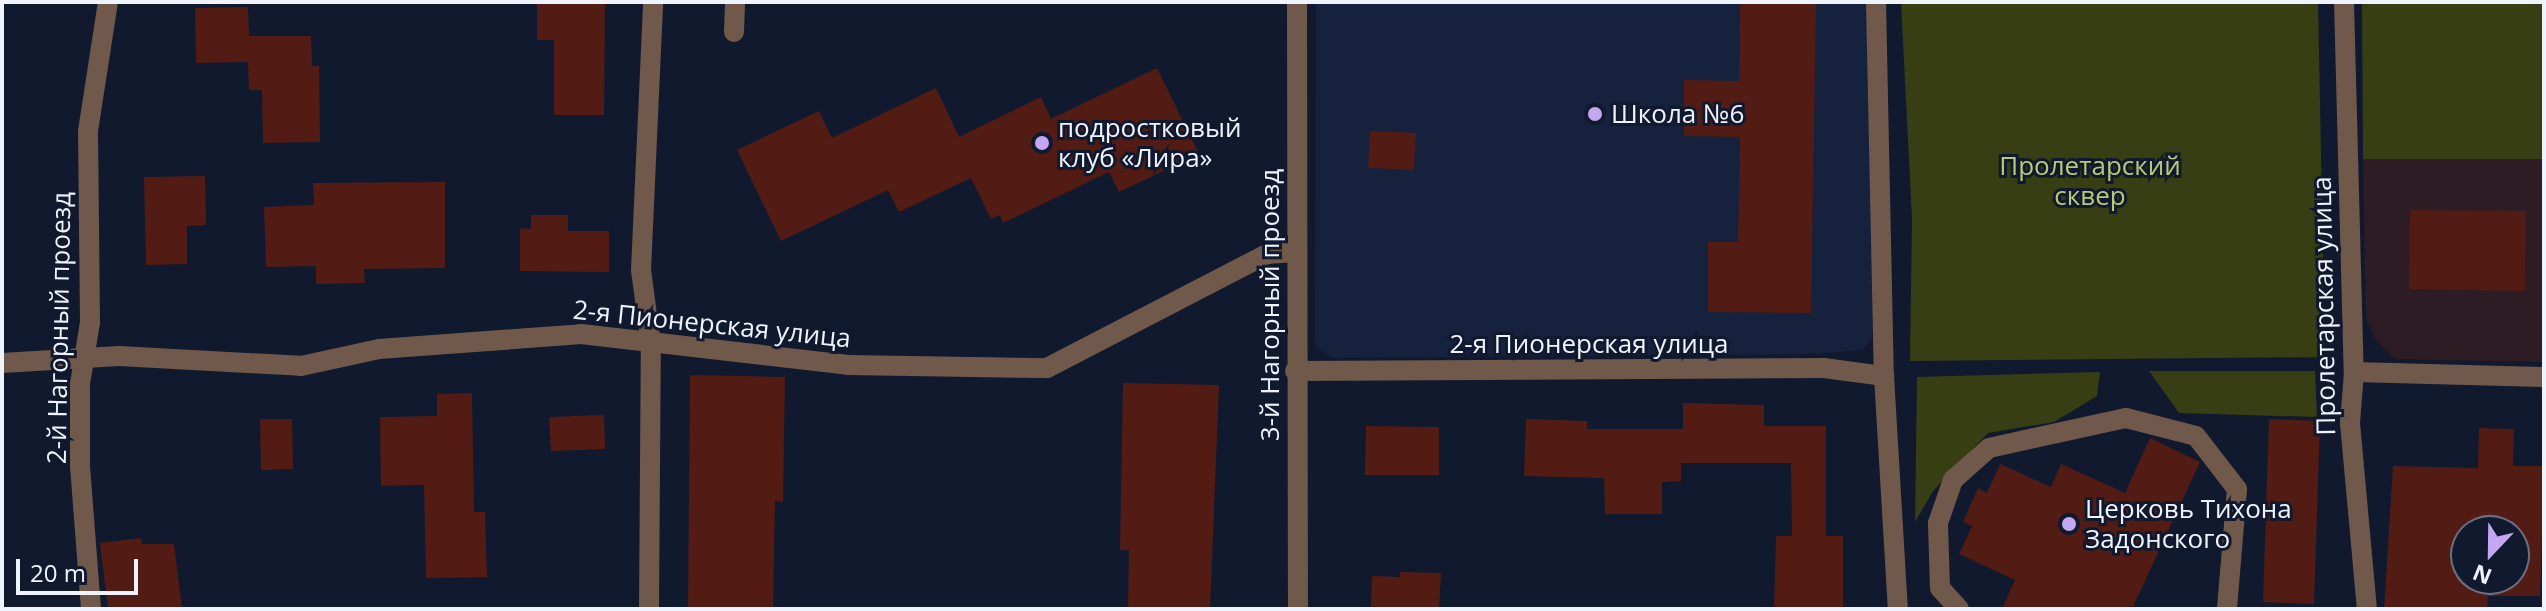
<!DOCTYPE html>
<meta charset="utf-8">
<style>
body{margin:0}
#map{position:relative;width:2546px;height:611px;overflow:hidden;background:#11192f;font-family:"Open Sans",sans-serif}
div>[style]{position:absolute}
[style*='--x']{left:calc(var(--x)*1px);top:calc(var(--y)*1px);width:calc(var(--w)*1px);rotate:calc(var(--a)*1deg)}
.commercial>*{inset:0;background:#2d1c24}
.built>*{inset:0;background:#16213d}
.green>*{inset:0;background:#373e14}
.building>*{inset:0;background:#521c15}
.minor>*{height:20px;margin:-10px;padding:0 10px;transform-origin:10px;border-radius:10px;background:#70594b}
.dots>*{width:22px;height:22px;translate:-50% -50%;box-sizing:border-box;border:4px solid #11192f;border-radius:50%}
span{translate:-50% -50%;white-space:nowrap;text-align:center;line-height:1.15;-webkit-text-stroke:6px #11192f;paint-order:stroke}
.poi-label{font-size:26px;color:#eff3fd}
.left{translate:0 -50%;text-align:left}
.park-label{font-size:26px;color:#b9c973}
.street-label{font-size:26px;color:#eff3fd}
.frame{position:absolute;inset:0;border:4px solid #eff3fd;pointer-events:none}
.north{position:absolute;left:2450px;top:515px;width:80px;height:80px;box-sizing:border-box;background:#11192f;border:2px solid #6a7081;border-radius:50%;rotate:202deg;font-size:22px;font-weight:700;line-height:32px;text-align:center;color:#eff3fd}
.north::after{content:'';display:block;margin:auto;width:28px;height:36px;background:#c3a7f2;clip-path:polygon(50% 0,100% 100%,50% 72%,0 100%)}
.scale{position:absolute;left:16px;top:559px;width:122px;height:36px;box-sizing:border-box;border:4px solid #eff3fd;border-top:0;padding-left:10px;font-size:24px;line-height:28px;white-space:nowrap;color:#eff3fd;-webkit-text-stroke:6px #11192f;paint-order:stroke}
</style>
<div id="map">
<div class="commercial">
<div style="clip-path:polygon(2363px 159px,2544px 159px,2544px 362px,2395px 359px,2376px 341px,2366px 319px)"></div>
</div>
<div class="built">
<div style="clip-path:polygon(1316px 2px,1874px 2px,1872px 338px,1862px 350px,1817px 354px,1332px 358px,1315px 346px)"></div>
</div>
<div class="green">
<div style="clip-path:polygon(1901px 2px,2318px 2px,2325px 357px,1910px 361px,1912px 219px)"></div>
<div style="clip-path:polygon(2362px 2px,2544px 2px,2544px 159px,2363px 159px)"></div>
<div style="clip-path:polygon(2315px 371px,2317px 417px,2179px 413px,2149px 371px)"></div>
<div style="clip-path:polygon(2100px 372px,2097px 396px,2054px 422px,1988px 433px,1933px 491px,1915px 522px,1917px 377px)"></div>
</div>
<div class="building">
<div style="clip-path:polygon(537px 2px,605px 2px,604px 115px,554px 115px,554px 40px,537px 40px)"></div>
<div style="clip-path:polygon(1740px 2px,1816px 2px,1811px 313px,1708px 312px,1708px 242px,1738px 242px,1740px 137px,1684px 136px,1684px 80px,1739px 81px)"></div>
<div style="clip-path:polygon(248px 7px,249px 36px,311px 36px,312px 66px,319px 66px,320px 142px,263px 143px,262px 90px,249px 90px,248px 62px,196px 63px,195px 8px)"></div>
<div style="clip-path:polygon(1157px 68px,1199px 154px,1119px 192px,1109px 172px,1003px 223px,1000px 215px,991px 219px,971px 178px,899px 212px,888px 190px,781px 241px,737px 150px,819px 111px,832px 138px,936px 88px,959px 137px,1041px 97px,1051px 119px)"></div>
<div style="clip-path:polygon(1370px 131px,1416px 133px,1414px 170px,1368px 168px)"></div>
<div style="clip-path:polygon(205px 176px,206px 225px,187px 226px,187px 264px,146px 265px,144px 177px)"></div>
<div style="clip-path:polygon(445px 182px,445px 268px,364px 269px,365px 283px,316px 284px,316px 266px,266px 267px,264px 207px,314px 205px,313px 183px)"></div>
<div style="clip-path:polygon(2410px 210px,2526px 211px,2525px 291px,2409px 289px)"></div>
<div style="clip-path:polygon(531px 215px,568px 215px,568px 231px,609px 231px,609px 272px,520px 271px,520px 228px,531px 229px)"></div>
<div style="clip-path:polygon(690px 375px,785px 377px,783px 502px,775px 501px,773px 609px,688px 609px)"></div>
<div style="clip-path:polygon(1123px 383px,1219px 385px,1210px 609px,1128px 609px,1129px 550px,1120px 550px)"></div>
<div style="clip-path:polygon(472px 393px,474px 512px,485px 512px,487px 577px,426px 578px,424px 485px,381px 486px,380px 417px,437px 416px,437px 394px)"></div>
<div style="clip-path:polygon(1683px 403px,1764px 405px,1764px 426px,1826px 426px,1826px 536px,1843px 536px,1843px 609px,1774px 609px,1776px 536px,1792px 536px,1791px 463px,1681px 463px,1681px 481px,1662px 482px,1662px 514px,1605px 514px,1604px 478px,1524px 476px,1526px 419px,1587px 421px,1587px 429px,1683px 429px)"></div>
<div style="clip-path:polygon(604px 415px,605px 449px,551px 451px,549px 417px)"></div>
<div style="clip-path:polygon(260px 419px,292px 419px,293px 469px,261px 470px)"></div>
<div style="clip-path:polygon(2269px 419px,2320px 421px,2314px 604px,2263px 602px)"></div>
<div style="clip-path:polygon(1366px 426px,1439px 427px,1439px 475px,1365px 475px)"></div>
<div style="clip-path:polygon(evenodd,2479px 428px,2514px 429px,2513px 466px,2544px 466px,2540px 596px,2488px 596px,2487px 609px,2384px 609px,2393px 466px,2478px 468px,2479px 428px,2466px 531px,2514px 531px,2514px 579px,2466px 579px,2466px 531px)"></div>
<div style="clip-path:polygon(2150px 438px,2200px 462px,2132px 609px,2002px 609px,2015px 580px,1959px 554px,1972px 526px,1963px 522px,1978px 488px,1987px 493px,2000px 464px,2051px 487px,2061px 464px,2125px 493px)"></div>
<div style="clip-path:polygon(141px 538px,142px 544px,174px 544px,182px 609px,108px 609px,100px 543px)"></div>
<div style="clip-path:polygon(1400px 572px,1441px 573px,1439px 609px,1371px 609px,1372px 576px,1400px 577px)"></div>
</div>
<div class="minor">
<div style="--x:1297;--y:2;--w:607;--a:89.91"></div>
<div style="--x:1876;--y:2;--w:374;--a:88.8"></div>
<div style="--x:1884;--y:376;--w:233;--a:86.6"></div>
<div style="--x:2344;--y:2;--w:370;--a:88.5"></div>
<div style="--x:2354;--y:372;--w:51;--a:94.5"></div>
<div style="--x:2350;--y:423;--w:187;--a:84.8"></div>
<div style="--x:734;--y:32;--w:30;--a:-88"></div>
<div style="--x:2;--y:363;--w:117;--a:-3.4"></div>
<div style="--x:119;--y:356;--w:182;--a:3.1"></div>
<div style="--x:301;--y:366;--w:80;--a:-12.3"></div>
<div style="--x:379;--y:349;--w:203;--a:-4.2"></div>
<div style="--x:581;--y:334;--w:269;--a:6.6"></div>
<div style="--x:848;--y:365;--w:199;--a:0.9"></div>
<div style="--x:1047;--y:368;--w:248;--a:-27.4"></div>
<div style="--x:1267;--y:254;--w:30;--a:-4"></div>
<div style="--x:1295;--y:371;--w:529;--a:-0.32"></div>
<div style="--x:1824;--y:368;--w:61;--a:7.6"></div>
<div style="--x:2354;--y:372;--w:190;--a:1.5"></div>
<div style="--x:91;--y:609;--w:142;--a:-94.4"></div>
<div style="--x:80;--y:467;--w:83;--a:-90"></div>
<div style="--x:80;--y:384;--w:63;--a:-80.8"></div>
<div style="--x:90;--y:322;--w:191;--a:-90.6"></div>
<div style="--x:88;--y:131;--w:131;--a:-81.2"></div>
<div style="--x:649;--y:609;--w:264;--a:-89.6"></div>
<div style="--x:651;--y:345;--w:76;--a:-97.6"></div>
<div style="--x:641;--y:270;--w:268;--a:-87.4"></div>
<div style="--x:1959;--y:609;--w:28;--a:-132"></div>
<div style="--x:1940;--y:588;--w:65;--a:-91.8"></div>
<div style="--x:1938;--y:523;--w:46;--a:-70.8"></div>
<div style="--x:1953;--y:480;--w:48;--a:-41.6"></div>
<div style="--x:1989;--y:448;--w:140;--a:-12.4"></div>
<div style="--x:2126;--y:418;--w:72;--a:14.4"></div>
<div style="--x:2196;--y:436;--w:67;--a:52.3"></div>
<div style="--x:2237;--y:489;--w:120;--a:94.8"></div>
</div>
<div class="dots">
<div style="left:1595px;top:114px;background:#c3a7f2"></div>
<div style="left:1042px;top:143px;background:#c3a7f2"></div>
<div style="left:2069px;top:524px;background:#c3a7f2"></div>
</div>
<div class="poi-label">
<span class="left" style="left:1611px;top:114px">Школа №6</span>
<span class="left" style="left:1058px;top:143px">подростковый<br>клуб «Лира»</span>
<span class="left" style="left:2085px;top:524px">Церковь Тихона<br>Задонского</span>
</div>
<div class="park-label">
<span style="left:2090px;top:181px">Пролетарский<br>сквер</span>
</div>
<div class="street-label">
<span style="left:1270px;top:305px;rotate:-90deg">3-й Нагорный проезд</span>
<span style="left:2324px;top:306px;rotate:-91deg">Пролетарская улица</span>
<span style="left:712px;top:324px;rotate:6deg">2-я Пионерская улица</span>
<span style="left:59px;top:328px;rotate:-89deg">2-й Нагорный проезд</span>
<span style="left:1589px;top:344px">2-я Пионерская улица</span>
</div>
<div class="frame"></div>
<div class="north">N</div>
<div class="scale">20 m</div>
</div>
